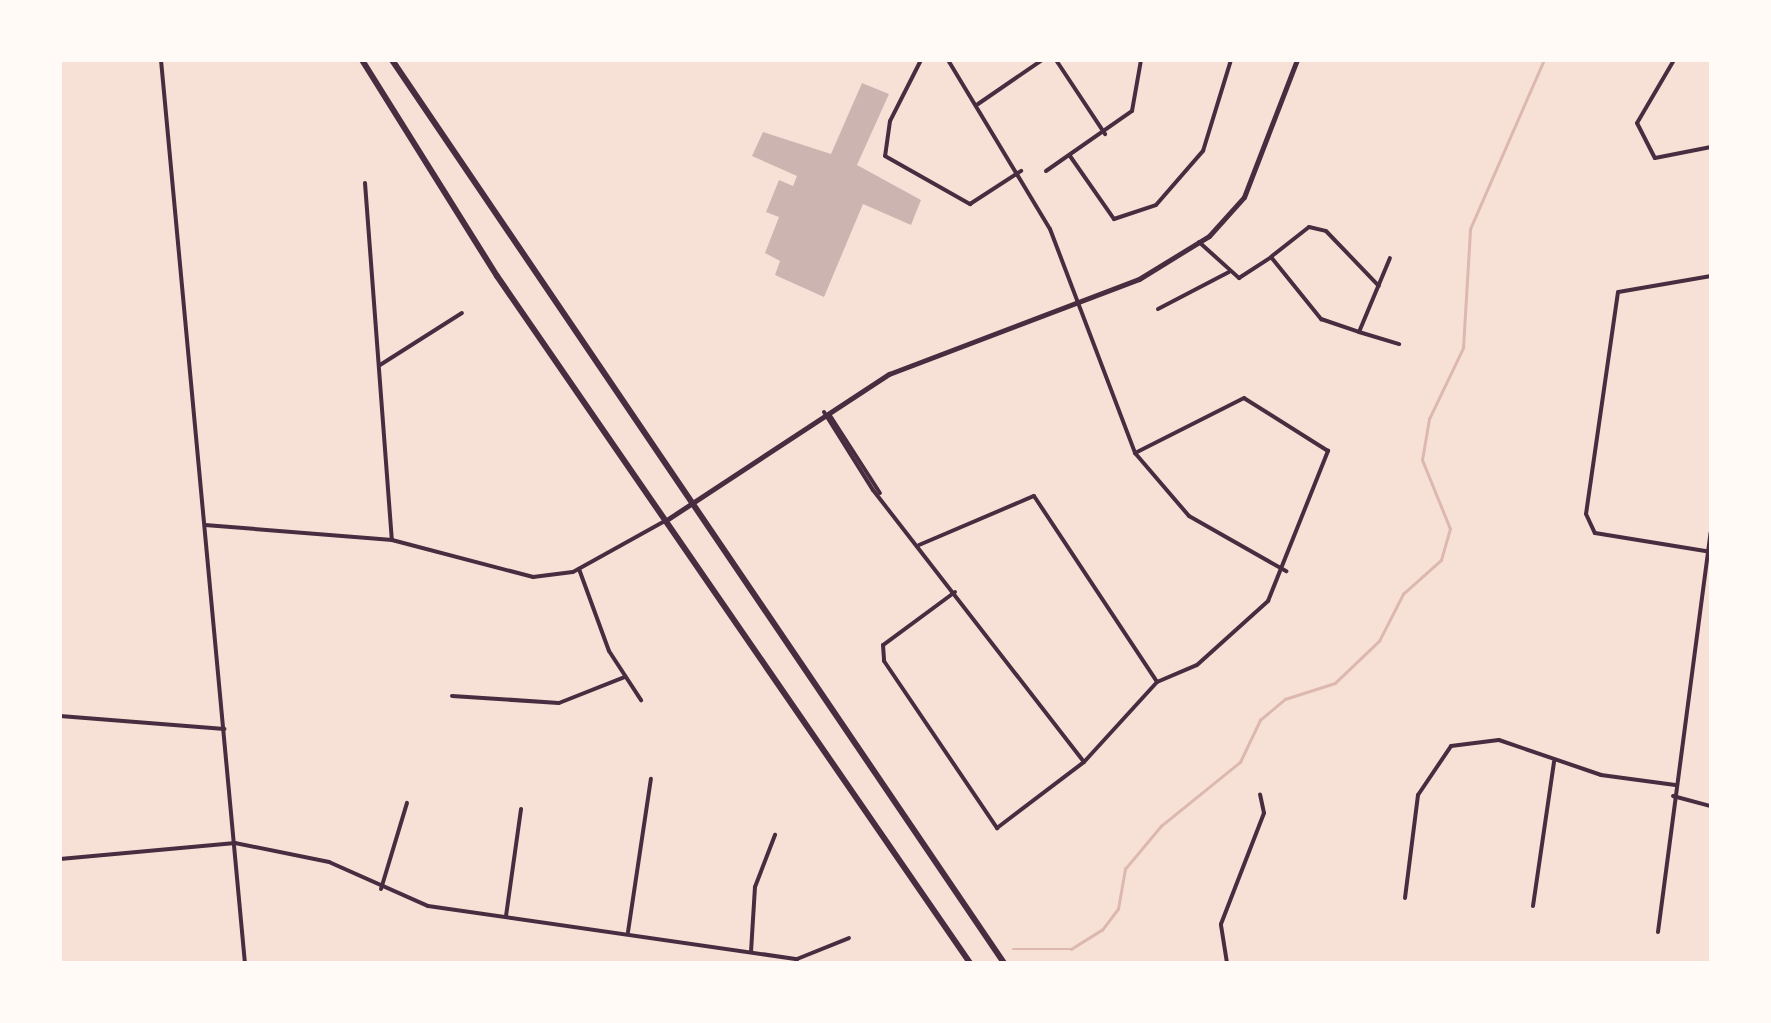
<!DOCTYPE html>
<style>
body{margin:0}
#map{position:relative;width:1771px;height:1023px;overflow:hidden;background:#f7e1d7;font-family:"Archivo Narrow",sans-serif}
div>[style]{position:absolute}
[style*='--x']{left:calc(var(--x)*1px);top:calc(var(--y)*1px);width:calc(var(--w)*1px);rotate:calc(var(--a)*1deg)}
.stream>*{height:2.5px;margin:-1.25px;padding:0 1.25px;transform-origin:1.25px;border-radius:1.25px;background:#dcb8b0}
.building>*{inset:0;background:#ccb4b1}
.minor>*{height:4px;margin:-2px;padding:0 2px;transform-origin:2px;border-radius:2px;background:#4a2c40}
.tertiary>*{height:5px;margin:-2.5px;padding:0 2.5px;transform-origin:2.5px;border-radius:2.5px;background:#4a2c40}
.trunk>*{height:6px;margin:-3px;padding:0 3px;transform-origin:3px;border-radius:3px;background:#4a2c40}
span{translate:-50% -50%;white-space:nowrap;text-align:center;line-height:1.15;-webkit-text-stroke:9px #fffaf5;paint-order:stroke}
.frame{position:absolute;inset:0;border:62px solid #fffaf5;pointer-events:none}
</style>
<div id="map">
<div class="stream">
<div style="--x:1013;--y:949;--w:58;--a:0"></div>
<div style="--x:1071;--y:949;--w:36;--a:-32"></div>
<div style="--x:1102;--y:930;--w:26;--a:-53"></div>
<div style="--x:1118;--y:909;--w:41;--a:-80.1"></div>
<div style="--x:1125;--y:869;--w:56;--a:-50.1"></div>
<div style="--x:1161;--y:826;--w:102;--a:-39"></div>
<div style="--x:1240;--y:762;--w:47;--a:-64.5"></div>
<div style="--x:1260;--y:720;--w:33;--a:-40"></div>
<div style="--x:1285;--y:699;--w:52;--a:-17.7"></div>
<div style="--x:1335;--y:683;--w:61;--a:-43.7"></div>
<div style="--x:1379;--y:641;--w:53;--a:-62.9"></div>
<div style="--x:1403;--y:594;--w:51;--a:-41.8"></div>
<div style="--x:1441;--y:560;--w:32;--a:-74"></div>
<div style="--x:1450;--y:529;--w:74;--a:-112.1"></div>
<div style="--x:1422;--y:460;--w:42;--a:-80.3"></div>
<div style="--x:1429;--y:419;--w:79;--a:-64.4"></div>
<div style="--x:1463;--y:348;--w:119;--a:-86.6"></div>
<div style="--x:1470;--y:229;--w:184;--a:-66.4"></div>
</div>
<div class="building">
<div style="clip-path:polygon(862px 83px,889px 94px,857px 165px,921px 200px,911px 225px,863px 204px,824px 297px,775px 275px,780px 261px,765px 253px,779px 217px,766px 212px,779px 180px,793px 186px,797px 176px,752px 156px,763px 132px,831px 154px)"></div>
</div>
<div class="minor">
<div style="--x:161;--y:60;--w:907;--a:84.69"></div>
<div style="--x:921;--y:60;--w:68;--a:116.9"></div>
<div style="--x:890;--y:121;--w:35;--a:98"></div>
<div style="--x:885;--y:156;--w:98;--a:29.5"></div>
<div style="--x:970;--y:204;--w:61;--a:-32.9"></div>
<div style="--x:948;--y:60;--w:197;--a:58.9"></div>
<div style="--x:1050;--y:229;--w:240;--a:69.2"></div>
<div style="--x:1135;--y:453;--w:83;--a:49.4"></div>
<div style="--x:1189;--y:516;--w:112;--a:29.6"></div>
<div style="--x:1056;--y:60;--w:89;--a:56.5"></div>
<div style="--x:1674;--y:60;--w:73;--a:120.4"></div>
<div style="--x:1637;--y:123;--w:39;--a:63"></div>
<div style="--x:1655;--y:158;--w:57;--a:-11.1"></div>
<div style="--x:978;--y:104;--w:78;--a:-34.5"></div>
<div style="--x:1070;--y:156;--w:77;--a:55.1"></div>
<div style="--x:1114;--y:219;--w:44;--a:-18.4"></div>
<div style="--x:1156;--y:205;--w:72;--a:-49"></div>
<div style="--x:1203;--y:151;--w:95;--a:-72.9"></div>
<div style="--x:1046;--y:171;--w:105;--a:-34.9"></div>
<div style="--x:1132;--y:111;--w:52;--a:-80"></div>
<div style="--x:365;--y:183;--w:358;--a:85.7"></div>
<div style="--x:1199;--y:242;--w:54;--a:42"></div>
<div style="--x:1239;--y:278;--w:38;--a:-33"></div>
<div style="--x:1271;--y:257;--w:80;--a:51.1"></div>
<div style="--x:1321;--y:319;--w:40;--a:18.9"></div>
<div style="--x:1359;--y:332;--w:80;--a:-67.3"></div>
<div style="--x:1272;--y:256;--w:47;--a:-38.1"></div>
<div style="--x:1309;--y:227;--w:17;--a:13"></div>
<div style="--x:1326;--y:231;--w:76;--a:46.1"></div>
<div style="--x:1711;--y:276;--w:94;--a:170.2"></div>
<div style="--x:1618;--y:292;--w:224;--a:98.2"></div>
<div style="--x:1586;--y:514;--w:21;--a:65"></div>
<div style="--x:1595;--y:533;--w:118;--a:9.3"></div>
<div style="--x:1158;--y:309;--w:80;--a:-27.5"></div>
<div style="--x:1359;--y:332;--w:42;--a:16.7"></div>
<div style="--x:380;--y:365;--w:97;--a:-32.4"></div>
<div style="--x:824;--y:412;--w:92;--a:57.9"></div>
<div style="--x:873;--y:490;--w:344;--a:52.2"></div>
<div style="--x:829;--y:414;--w:94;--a:57.2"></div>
<div style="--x:205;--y:525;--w:188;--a:4.6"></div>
<div style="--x:392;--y:540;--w:146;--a:14.7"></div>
<div style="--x:533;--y:577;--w:40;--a:-7.1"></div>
<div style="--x:573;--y:572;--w:105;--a:-29"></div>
<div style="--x:919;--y:545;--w:125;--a:-23.1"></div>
<div style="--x:1034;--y:496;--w:223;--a:56.5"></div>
<div style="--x:579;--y:569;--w:87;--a:69.9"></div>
<div style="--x:609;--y:651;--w:59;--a:56.9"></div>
<div style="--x:955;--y:592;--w:89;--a:143.6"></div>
<div style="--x:883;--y:645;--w:16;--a:86"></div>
<div style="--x:884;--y:661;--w:202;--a:55.9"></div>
<div style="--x:997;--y:828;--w:109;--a:-37.2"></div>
<div style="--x:1084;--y:762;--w:108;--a:-47.6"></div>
<div style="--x:1157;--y:682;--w:43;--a:-23"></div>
<div style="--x:1197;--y:665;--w:96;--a:-42"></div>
<div style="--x:1268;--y:601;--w:162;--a:-68.2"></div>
<div style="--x:1328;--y:451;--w:99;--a:-147.8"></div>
<div style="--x:1244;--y:398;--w:122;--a:153.2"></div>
<div style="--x:452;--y:696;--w:107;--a:3.7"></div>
<div style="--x:559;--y:703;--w:71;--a:-21.5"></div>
<div style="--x:60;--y:716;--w:165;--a:4.5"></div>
<div style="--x:1673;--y:796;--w:39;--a:15"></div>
<div style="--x:60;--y:859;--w:176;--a:-5.2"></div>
<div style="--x:235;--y:843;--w:96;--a:11.4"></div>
<div style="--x:329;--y:862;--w:108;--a:24"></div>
<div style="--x:428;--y:906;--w:373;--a:8.2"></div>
<div style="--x:797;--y:959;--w:56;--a:-22"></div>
<div style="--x:381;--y:889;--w:90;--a:-73.2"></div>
<div style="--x:1405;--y:898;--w:104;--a:-82.8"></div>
<div style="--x:1418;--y:795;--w:59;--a:-56"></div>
<div style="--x:1451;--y:746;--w:48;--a:-7.1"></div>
<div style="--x:1499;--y:740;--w:108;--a:18.9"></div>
<div style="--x:1601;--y:775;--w:75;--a:7.7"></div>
<div style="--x:1533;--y:906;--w:146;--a:-81.7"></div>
<div style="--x:506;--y:916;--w:108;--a:-82"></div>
<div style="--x:628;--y:932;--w:155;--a:-81.5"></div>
<div style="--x:1658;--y:932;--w:403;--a:-82.5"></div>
<div style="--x:751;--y:952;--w:65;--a:-86.5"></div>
<div style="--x:755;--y:887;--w:56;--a:-69"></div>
<div style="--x:1227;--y:963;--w:39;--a:-99"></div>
<div style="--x:1221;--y:924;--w:119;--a:-68.8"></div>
<div style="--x:1264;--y:813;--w:19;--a:-102"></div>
<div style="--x:1347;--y:963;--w:2;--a:0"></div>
</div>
<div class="tertiary">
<div style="--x:665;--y:521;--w:268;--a:-33.3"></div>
<div style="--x:889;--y:374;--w:267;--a:-20.8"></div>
<div style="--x:1139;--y:279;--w:82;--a:-31.6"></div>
<div style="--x:1209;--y:236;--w:52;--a:-48.1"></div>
<div style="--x:1244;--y:197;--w:147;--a:-68.9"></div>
</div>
<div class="trunk">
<div style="--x:362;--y:60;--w:255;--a:58"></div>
<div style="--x:497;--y:276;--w:834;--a:55.45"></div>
<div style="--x:392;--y:60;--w:1091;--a:55.87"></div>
</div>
<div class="frame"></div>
</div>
